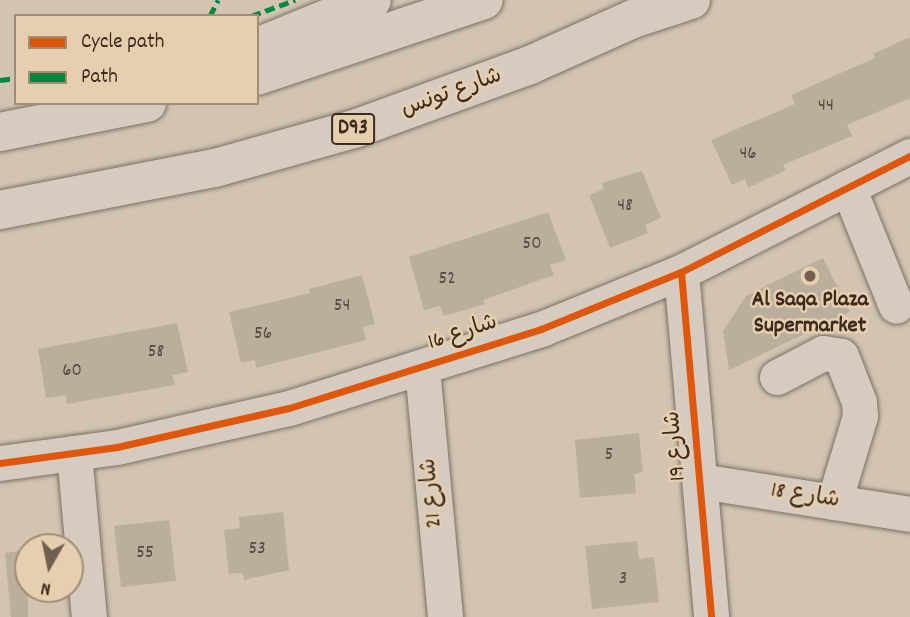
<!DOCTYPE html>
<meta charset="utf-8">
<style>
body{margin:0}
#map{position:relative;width:910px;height:617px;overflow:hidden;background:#d2c4b1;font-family:Dekko,"Playpen Sans Arabic",sans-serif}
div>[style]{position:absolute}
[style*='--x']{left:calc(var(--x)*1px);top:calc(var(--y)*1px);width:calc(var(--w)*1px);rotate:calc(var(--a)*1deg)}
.building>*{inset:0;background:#baae9d}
.roads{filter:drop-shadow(0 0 2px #7a7065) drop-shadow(0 0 2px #7a7065)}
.minor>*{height:35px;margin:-17.5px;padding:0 17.5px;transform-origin:17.5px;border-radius:17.5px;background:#d5cbbf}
.major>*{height:38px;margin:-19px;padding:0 19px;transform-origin:19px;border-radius:19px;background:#d5cbbf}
.quiet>*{height:5px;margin-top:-2.5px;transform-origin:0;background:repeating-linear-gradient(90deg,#00873e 0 10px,transparent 0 15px)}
.cycleway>*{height:7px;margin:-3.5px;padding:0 3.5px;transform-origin:3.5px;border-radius:3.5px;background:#df570d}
.dots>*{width:19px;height:19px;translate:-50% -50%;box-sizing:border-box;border:4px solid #e7ceaf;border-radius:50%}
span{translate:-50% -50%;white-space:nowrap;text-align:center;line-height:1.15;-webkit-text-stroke:5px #e7ceaf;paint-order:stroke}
.number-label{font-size:19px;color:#5b4b3e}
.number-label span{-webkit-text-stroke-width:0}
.shield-label span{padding:2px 5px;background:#e7ceaf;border:2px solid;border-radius:5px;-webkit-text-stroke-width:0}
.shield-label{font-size:21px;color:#3b2a1e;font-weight:700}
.street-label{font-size:23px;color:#3b2a1e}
.poi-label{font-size:23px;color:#3b2a1e;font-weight:700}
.legend{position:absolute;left:14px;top:14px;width:245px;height:91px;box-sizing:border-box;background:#e7ceaf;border:2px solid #a28c75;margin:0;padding:9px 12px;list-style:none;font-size:21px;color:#3b2a1e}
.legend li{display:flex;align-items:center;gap:14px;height:35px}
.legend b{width:35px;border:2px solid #a28c75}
.north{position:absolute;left:14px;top:533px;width:70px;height:70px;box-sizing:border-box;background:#e7ceaf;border:2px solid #a28c75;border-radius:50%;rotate:189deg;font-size:19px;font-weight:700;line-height:28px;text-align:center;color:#3b2a1e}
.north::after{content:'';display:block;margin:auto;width:24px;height:32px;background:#706051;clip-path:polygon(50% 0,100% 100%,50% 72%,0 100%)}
</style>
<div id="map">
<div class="building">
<div style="clip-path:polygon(910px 37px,910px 98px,847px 125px,852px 136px,783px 165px,786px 170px,748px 188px,745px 179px,732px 185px,711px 140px,795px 104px,791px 95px,875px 58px,873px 54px)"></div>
<div style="clip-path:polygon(642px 171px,661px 218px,645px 225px,648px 233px,610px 248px,589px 195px,604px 189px,602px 183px)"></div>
<div style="clip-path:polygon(548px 212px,566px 260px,550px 265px,554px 275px,483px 300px,485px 304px,444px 316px,440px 306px,424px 310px,409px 257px)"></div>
<div style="clip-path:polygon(823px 258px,850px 312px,729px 370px,723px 331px,746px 296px)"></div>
<div style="clip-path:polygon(362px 275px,375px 324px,363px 327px,366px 340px,256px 368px,255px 360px,241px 363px,229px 312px,310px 293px,309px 289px)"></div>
<div style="clip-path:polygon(177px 323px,188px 372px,172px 375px,175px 385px,67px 404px,66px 395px,46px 398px,38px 349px)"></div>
<div style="clip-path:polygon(639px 433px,643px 472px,634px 474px,636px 493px,580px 498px,575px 440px)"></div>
<div style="clip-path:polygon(283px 512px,289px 570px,244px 580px,243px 573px,229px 574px,224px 530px,240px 528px,239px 517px)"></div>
<div style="clip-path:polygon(169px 520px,176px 581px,121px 587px,114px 526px)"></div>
<div style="clip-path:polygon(637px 541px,639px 559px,654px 557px,659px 602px,592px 609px,585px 546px)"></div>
<div style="clip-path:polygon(28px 550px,28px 617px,11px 617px,5px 553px)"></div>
</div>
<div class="roads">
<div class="minor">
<div style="--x:848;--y:187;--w:128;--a:68"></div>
<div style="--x:681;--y:272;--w:346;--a:85"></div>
<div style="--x:422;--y:368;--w:250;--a:84.7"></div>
<div style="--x:777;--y:377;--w:52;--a:-27.6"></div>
<div style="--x:823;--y:353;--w:18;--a:9"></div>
<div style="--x:841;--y:356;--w:49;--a:68.6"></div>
<div style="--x:859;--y:402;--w:14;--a:86"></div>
<div style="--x:860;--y:416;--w:90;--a:106.8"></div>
<div style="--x:74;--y:453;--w:165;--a:84.8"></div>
<div style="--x:0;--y:463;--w:118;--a:-7.8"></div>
<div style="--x:117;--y:447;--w:176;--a:-12.8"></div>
<div style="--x:289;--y:408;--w:264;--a:-17.4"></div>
<div style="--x:541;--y:329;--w:151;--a:-22.2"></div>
<div style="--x:681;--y:272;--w:257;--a:-26.9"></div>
<div style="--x:700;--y:481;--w:213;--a:8.9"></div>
</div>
<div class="major">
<div style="--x:257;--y:47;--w:124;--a:-22.2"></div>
<div style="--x:257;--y:76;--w:239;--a:-18.5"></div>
<div style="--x:0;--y:132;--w:150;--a:-11.2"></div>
<div style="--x:0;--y:210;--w:219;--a:-11.1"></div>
<div style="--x:215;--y:168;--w:148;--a:-15.7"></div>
<div style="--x:357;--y:128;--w:184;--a:-20"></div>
<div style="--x:530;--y:65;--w:113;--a:-24.1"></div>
<div style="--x:633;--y:19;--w:61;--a:-18.1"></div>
</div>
</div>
<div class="quiet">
<div style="--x:210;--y:16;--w:18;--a:-63"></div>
<div style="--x:251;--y:16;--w:47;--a:-20"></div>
<div style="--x:0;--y:80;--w:16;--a:-7"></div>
</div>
<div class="cycleway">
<div style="--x:681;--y:272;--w:346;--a:85"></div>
<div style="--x:0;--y:463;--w:118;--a:-7.8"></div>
<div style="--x:117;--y:447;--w:176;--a:-12.8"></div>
<div style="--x:289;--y:408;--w:264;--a:-17.4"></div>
<div style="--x:541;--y:329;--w:151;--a:-22.2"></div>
<div style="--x:681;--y:272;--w:257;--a:-26.9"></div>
</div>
<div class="dots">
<div style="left:810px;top:276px;background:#706051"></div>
</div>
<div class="number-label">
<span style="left:826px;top:107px">44</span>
<span style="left:748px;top:155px">46</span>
<span style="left:625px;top:207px">48</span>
<span style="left:532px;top:245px">50</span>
<span style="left:447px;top:280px">52</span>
<span style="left:342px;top:307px">54</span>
<span style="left:263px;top:335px">56</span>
<span style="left:156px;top:353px">58</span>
<span style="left:72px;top:372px">60</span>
<span style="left:609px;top:456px">5</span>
<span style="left:257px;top:550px">53</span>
<span style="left:145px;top:554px">55</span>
<span style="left:623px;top:580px">3</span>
</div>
<div class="shield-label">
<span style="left:353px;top:129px">D93</span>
</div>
<div class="street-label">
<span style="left:452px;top:94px;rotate:-20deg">شارع تونس</span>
<span style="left:463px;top:334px;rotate:-18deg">شارع 16</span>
<span style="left:677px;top:446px;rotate:-95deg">شارع 19</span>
<span style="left:433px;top:493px;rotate:-95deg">شارع 21</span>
<span style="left:805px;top:497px;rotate:9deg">شارع 18</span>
</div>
<div class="poi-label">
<span style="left:810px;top:314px">Al Saqa Plaza<br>Supermarket</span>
</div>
<ul class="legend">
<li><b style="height:9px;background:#df570d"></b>Cycle path</li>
<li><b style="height:9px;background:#00873e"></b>Path</li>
</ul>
<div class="north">N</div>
</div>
